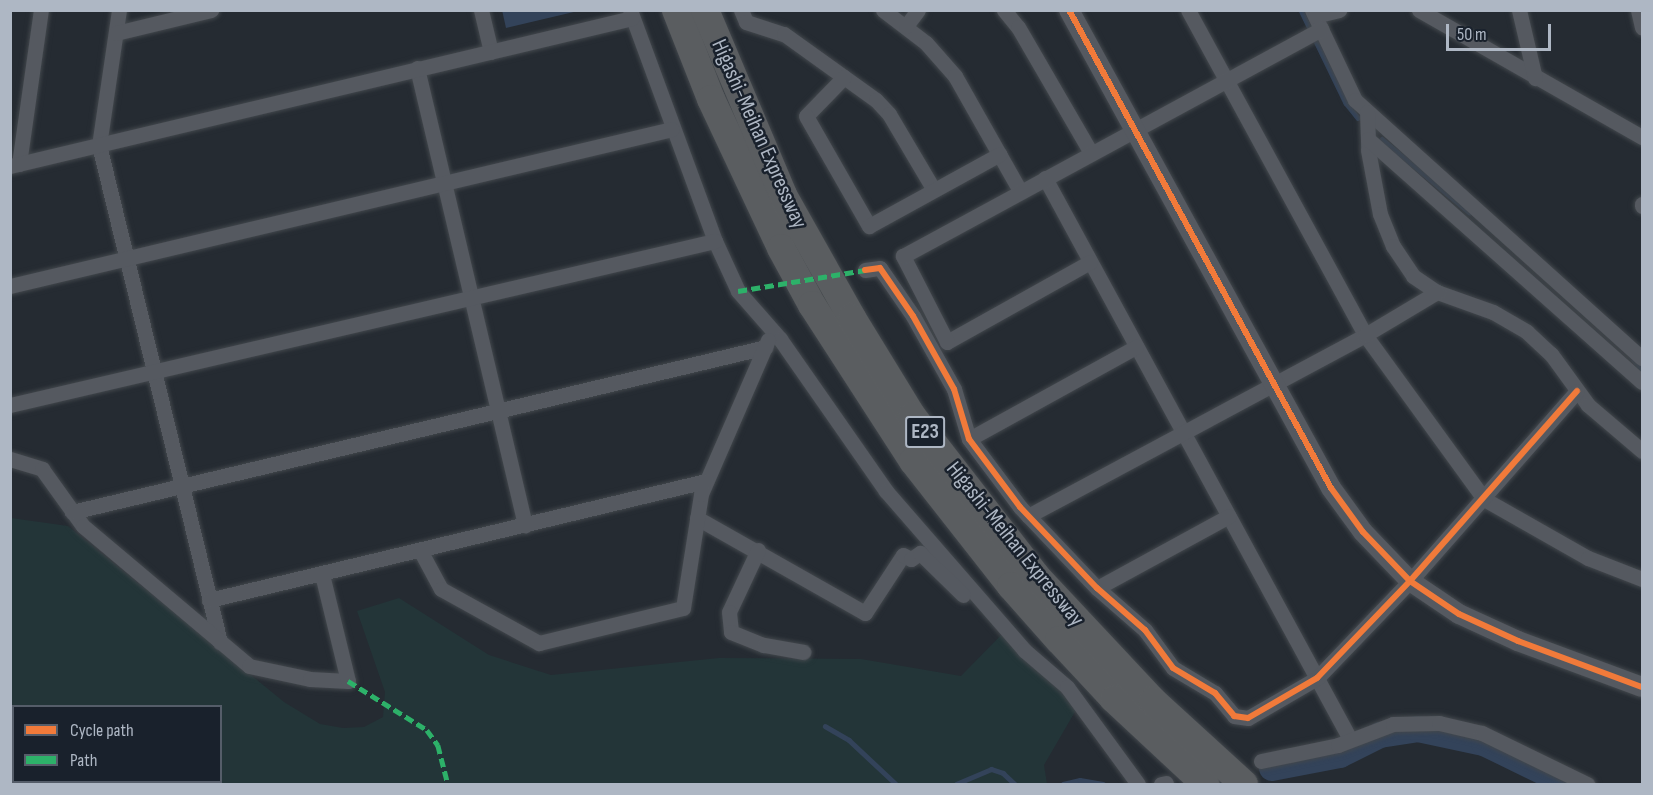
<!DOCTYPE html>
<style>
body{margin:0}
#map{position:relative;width:1653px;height:795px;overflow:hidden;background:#252b32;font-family:"Sofia Sans Condensed",sans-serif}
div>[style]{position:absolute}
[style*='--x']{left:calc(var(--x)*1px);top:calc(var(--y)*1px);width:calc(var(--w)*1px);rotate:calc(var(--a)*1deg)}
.green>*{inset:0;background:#233538}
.water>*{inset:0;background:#33435a}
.stream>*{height:4.5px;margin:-2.25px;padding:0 2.25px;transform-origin:2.25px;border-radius:2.25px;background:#33435a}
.river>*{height:26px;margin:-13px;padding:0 13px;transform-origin:13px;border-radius:13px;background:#33435a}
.roads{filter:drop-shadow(0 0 2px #42474c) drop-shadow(0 0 2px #42474c)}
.minor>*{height:15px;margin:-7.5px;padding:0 7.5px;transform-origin:7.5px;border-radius:7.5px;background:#555960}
.tertiary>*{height:20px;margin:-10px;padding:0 10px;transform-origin:10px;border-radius:10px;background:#555960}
.motorway>*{height:28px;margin:-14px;padding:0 14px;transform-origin:14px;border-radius:14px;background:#5a5d60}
.quiet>*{height:4.5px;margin-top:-2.25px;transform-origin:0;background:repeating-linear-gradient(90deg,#2db169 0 9px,transparent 0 13.5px)}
.cycleway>*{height:6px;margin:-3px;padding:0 3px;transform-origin:3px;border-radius:3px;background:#f17a3a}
span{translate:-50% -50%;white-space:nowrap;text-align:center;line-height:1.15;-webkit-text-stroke:5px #19212c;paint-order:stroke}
.shield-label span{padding:2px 4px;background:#19212c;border:2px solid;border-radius:4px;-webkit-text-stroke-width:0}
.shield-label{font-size:21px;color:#aeb7c4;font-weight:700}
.street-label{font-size:22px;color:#aeb7c4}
.frame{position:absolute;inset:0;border:12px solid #aeb7c4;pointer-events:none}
.legend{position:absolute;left:12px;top:705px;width:210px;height:78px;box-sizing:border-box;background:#19212c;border:2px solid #555d69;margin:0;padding:8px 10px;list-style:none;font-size:18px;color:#aeb7c4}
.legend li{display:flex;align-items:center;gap:12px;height:30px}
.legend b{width:30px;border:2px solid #555d69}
.scale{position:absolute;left:1446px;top:24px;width:105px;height:27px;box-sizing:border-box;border:3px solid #aeb7c4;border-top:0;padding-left:8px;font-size:18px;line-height:21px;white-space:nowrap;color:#aeb7c4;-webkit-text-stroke:4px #19212c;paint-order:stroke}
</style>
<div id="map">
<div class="green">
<div style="clip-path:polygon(evenodd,11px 518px,68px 526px,284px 702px,320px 724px,343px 728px,364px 727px,383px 717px,385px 692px,357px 611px,399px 598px,489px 655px,551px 675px,719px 658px,861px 659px,961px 676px,1009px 627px,1076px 710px,1044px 765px,1047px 784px,11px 784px,11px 518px,14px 706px,220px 706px,220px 782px,14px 782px,14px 706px)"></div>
</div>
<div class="water">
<div style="clip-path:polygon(502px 10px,578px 10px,578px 11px,506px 28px)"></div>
</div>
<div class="stream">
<div style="--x:1301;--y:10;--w:103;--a:64.2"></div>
<div style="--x:1346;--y:103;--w:19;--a:51"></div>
<div style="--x:1382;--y:139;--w:114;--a:40"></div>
<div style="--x:1634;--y:360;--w:12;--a:48"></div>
<div style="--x:825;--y:726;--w:28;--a:30"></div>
<div style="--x:849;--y:740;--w:64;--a:43.1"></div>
<div style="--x:956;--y:784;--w:38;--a:-23"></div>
<div style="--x:991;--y:769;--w:13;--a:18"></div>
<div style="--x:1003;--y:773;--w:16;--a:43"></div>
<div style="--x:1063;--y:784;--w:17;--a:-13"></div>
<div style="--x:1080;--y:780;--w:23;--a:10"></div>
</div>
<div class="river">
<div style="--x:1272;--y:768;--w:69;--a:-10.8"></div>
<div style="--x:1340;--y:755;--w:45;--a:-26.6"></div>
<div style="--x:1380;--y:735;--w:38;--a:-9"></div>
<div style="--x:1418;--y:729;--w:67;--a:12"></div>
<div style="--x:1484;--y:743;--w:93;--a:26"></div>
</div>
<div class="roads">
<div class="minor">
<div style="--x:119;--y:10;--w:136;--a:98.4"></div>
<div style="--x:99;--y:145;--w:512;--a:76.32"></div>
<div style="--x:481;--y:10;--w:43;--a:76.6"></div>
<div style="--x:630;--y:10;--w:246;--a:69.8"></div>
<div style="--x:715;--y:241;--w:55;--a:65.3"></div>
<div style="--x:738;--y:291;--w:64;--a:48.8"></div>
<div style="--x:780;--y:339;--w:185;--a:55.1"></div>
<div style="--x:886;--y:491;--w:211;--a:49"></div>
<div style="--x:1024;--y:650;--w:57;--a:40.7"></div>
<div style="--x:1067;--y:687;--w:120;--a:53.8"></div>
<div style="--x:741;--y:10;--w:13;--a:67"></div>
<div style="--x:746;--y:22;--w:40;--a:18"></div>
<div style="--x:784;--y:34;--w:113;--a:35.7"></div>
<div style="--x:876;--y:100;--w:19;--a:47"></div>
<div style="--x:889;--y:114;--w:88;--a:59.4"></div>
<div style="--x:883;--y:10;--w:54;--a:37.5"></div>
<div style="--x:926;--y:43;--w:44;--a:48.7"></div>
<div style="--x:955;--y:76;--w:132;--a:60.5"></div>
<div style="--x:1004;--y:10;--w:22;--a:51"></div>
<div style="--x:1018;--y:27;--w:146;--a:59.9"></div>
<div style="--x:1188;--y:10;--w:370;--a:61.4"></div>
<div style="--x:1365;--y:335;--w:203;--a:54"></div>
<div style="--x:1484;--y:499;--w:120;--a:29.6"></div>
<div style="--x:1588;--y:558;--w:58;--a:21.3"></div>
<div style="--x:1312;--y:10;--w:100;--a:64.5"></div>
<div style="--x:1355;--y:100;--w:386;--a:42"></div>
<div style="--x:1419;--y:10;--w:257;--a:29.7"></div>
<div style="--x:1519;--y:10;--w:70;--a:76.8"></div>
<div style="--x:1638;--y:10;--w:18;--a:77"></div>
<div style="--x:1315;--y:16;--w:25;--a:-14"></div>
<div style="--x:906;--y:26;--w:20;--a:-53"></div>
<div style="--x:116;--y:33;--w:98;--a:-13.6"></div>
<div style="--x:417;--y:68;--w:470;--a:76.7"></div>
<div style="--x:844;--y:77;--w:54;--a:134.3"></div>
<div style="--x:806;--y:116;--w:127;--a:60.2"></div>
<div style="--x:869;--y:226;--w:149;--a:-28.8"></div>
<div style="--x:1367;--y:112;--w:38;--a:88"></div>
<div style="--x:1368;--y:150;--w:65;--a:79.4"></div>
<div style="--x:1380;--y:214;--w:35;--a:68"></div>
<div style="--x:1393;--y:246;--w:36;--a:56"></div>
<div style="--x:1413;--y:276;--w:29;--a:34"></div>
<div style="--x:1437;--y:292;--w:59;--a:19.7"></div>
<div style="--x:1493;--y:312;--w:39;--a:30"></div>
<div style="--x:1527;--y:332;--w:33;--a:43"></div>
<div style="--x:1551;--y:354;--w:63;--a:54"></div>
<div style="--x:1588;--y:405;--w:71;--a:40.4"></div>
<div style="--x:1368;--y:139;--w:366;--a:41.6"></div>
<div style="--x:19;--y:164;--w:156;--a:-81.9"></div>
<div style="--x:10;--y:166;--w:639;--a:-13.38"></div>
<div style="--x:1045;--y:178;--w:639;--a:61.47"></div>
<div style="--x:1642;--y:206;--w:2;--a:-90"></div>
<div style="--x:1090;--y:262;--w:164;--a:150.8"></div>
<div style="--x:947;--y:342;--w:97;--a:-117.1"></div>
<div style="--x:903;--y:256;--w:476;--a:-28.5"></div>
<div style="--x:865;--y:270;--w:15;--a:-8"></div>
<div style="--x:880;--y:268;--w:58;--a:55.5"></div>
<div style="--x:913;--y:316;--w:84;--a:60.7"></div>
<div style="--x:954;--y:389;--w:52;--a:73.3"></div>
<div style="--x:969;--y:439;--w:85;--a:53.1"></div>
<div style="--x:1020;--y:507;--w:112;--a:46.5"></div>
<div style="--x:1097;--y:588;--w:64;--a:41.2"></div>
<div style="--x:1145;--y:630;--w:47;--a:53.6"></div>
<div style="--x:1173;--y:668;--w:49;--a:30.8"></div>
<div style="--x:1215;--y:693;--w:30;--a:50"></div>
<div style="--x:1234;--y:716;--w:14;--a:8"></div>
<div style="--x:1248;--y:718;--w:80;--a:-30.1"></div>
<div style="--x:1317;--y:678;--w:134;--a:-46.2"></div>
<div style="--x:1410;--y:581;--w:253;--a:-48.7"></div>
<div style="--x:10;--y:286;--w:680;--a:-13.34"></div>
<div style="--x:10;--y:405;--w:724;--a:-13.1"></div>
<div style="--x:969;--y:439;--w:191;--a:-28.9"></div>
<div style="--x:10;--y:459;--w:34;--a:17"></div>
<div style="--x:42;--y:469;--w:70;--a:54.3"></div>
<div style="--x:83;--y:526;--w:217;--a:40.1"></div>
<div style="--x:249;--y:666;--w:62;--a:12"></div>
<div style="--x:310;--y:679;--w:38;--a:3"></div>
<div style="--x:348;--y:681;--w:110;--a:-103.7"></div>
<div style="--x:72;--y:512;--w:713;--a:-13.37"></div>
<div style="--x:1028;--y:516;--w:383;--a:-28.2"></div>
<div style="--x:1365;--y:335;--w:84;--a:-30.8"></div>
<div style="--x:697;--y:518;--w:193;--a:29.5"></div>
<div style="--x:865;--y:613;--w:69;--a:-56.8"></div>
<div style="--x:903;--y:555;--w:9;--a:27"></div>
<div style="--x:911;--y:559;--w:11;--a:-34"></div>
<div style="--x:920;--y:553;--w:60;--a:44.3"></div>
<div style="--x:420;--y:550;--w:44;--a:61.7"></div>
<div style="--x:441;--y:589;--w:112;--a:28.9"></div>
<div style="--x:539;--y:643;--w:148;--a:-13.7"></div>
<div style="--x:683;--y:608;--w:115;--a:-81"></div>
<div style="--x:701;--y:494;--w:168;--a:-66.5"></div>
<div style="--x:758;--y:550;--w:68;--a:115.1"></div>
<div style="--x:729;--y:612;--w:20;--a:84"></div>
<div style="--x:731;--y:632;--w:35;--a:22"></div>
<div style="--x:764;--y:645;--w:40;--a:10"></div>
<div style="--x:1097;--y:588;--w:150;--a:-28.6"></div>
<div style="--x:209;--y:600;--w:511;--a:-13.47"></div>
<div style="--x:1261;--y:761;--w:79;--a:-11.7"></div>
<div style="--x:1338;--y:745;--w:59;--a:-20.9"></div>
<div style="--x:1393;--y:724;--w:46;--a:-1.2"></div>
<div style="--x:1439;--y:723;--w:44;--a:13.1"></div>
<div style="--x:1482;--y:733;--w:117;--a:25.9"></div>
<div style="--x:1161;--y:784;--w:5;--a:-11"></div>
</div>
<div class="tertiary">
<div style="--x:1069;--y:10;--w:545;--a:61.27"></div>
<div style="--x:1331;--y:488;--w:54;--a:54"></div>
<div style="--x:1363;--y:532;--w:68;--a:46.2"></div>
<div style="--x:1410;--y:581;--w:59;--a:34"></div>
<div style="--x:1459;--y:614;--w:65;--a:24.6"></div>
<div style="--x:1518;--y:641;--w:132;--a:20.4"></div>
</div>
<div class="motorway">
<div style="--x:676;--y:10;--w:96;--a:68.5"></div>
<div style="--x:711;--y:99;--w:165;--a:64.8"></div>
<div style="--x:781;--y:248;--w:65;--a:61.5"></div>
<div style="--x:812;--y:305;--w:186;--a:57.1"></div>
<div style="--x:913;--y:461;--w:159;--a:51.9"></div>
<div style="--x:1011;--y:586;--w:72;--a:48.4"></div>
<div style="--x:1059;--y:640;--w:81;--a:47"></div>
<div style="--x:1114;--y:699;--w:125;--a:43"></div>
<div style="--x:705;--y:10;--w:201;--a:67.1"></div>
<div style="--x:783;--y:195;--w:141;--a:60.7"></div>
<div style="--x:852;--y:318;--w:115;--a:58.5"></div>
<div style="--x:912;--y:416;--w:202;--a:52.2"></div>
<div style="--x:1036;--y:576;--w:171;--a:46.9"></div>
<div style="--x:1153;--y:701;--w:123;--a:42.4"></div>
</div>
</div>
<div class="quiet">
<div style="--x:738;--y:291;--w:129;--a:-9.4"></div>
<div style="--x:348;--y:681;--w:93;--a:31.8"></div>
<div style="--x:427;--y:730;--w:19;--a:54"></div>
<div style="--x:438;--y:745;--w:40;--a:75.6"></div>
</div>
<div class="cycleway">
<div style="--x:1069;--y:10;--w:545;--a:61.27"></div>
<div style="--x:1331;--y:488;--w:54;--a:54"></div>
<div style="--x:1363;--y:532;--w:68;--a:46.2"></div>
<div style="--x:1410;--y:581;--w:59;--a:34"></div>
<div style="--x:1459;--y:614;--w:65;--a:24.6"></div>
<div style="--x:1518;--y:641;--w:132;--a:20.4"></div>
<div style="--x:865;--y:270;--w:15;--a:-8"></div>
<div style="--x:880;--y:268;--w:58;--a:55.5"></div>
<div style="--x:913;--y:316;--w:84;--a:60.7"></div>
<div style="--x:954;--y:389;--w:52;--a:73.3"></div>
<div style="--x:969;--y:439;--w:85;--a:53.1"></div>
<div style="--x:1020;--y:507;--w:112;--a:46.5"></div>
<div style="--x:1097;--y:588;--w:64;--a:41.2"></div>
<div style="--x:1145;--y:630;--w:47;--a:53.6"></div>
<div style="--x:1173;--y:668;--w:49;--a:30.8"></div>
<div style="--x:1215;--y:693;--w:30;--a:50"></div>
<div style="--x:1234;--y:716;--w:14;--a:8"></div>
<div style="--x:1248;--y:718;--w:80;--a:-30.1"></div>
<div style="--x:1317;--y:678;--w:134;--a:-46.2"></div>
<div style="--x:1410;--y:581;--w:253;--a:-48.7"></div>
</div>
<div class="shield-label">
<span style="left:925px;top:432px">E23</span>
</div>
<div class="street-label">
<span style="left:759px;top:134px;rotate:66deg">Higashi-Meihan Expressway</span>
<span style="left:1015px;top:544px;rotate:51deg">Higashi-Meihan Expressway</span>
</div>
<div class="frame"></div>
<ul class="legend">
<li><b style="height:8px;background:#f17a3a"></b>Cycle path</li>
<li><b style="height:8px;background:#2db169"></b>Path</li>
</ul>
<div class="scale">50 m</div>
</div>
